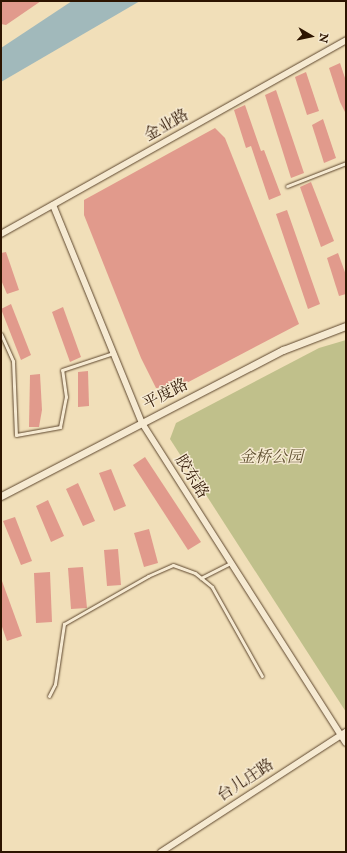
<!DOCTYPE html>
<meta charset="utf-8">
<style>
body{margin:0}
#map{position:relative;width:347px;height:853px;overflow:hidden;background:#f1dfb9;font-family:"IM FELL English","Noto Serif SC",serif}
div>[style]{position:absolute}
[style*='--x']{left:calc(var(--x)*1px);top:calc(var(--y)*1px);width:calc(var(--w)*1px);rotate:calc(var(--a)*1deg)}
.green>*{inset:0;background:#c0c08b}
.water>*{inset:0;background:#a1b9bb}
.building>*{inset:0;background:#e19a8c}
.roads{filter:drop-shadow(0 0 1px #5e472e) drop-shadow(0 0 1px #5e472e)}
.service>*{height:3px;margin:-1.5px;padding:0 1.5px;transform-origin:1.5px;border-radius:1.5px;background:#f6ead2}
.minor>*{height:6px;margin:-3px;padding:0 3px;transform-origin:3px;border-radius:3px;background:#f6ead2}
.tertiary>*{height:7px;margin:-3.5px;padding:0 3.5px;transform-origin:3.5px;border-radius:3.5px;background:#f6ead2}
span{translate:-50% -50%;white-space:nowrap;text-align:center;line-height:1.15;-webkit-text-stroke:3px #f6ead2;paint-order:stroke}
.street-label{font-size:16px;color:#2d1400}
.park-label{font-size:16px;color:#605031;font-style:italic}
.frame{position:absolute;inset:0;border:2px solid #2d1400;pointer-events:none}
.north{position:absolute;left:291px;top:16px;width:40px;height:40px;-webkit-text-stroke:3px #f6ead2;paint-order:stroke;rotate:99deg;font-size:11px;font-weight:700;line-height:16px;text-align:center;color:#2d1400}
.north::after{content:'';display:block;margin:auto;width:14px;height:18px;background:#2d1400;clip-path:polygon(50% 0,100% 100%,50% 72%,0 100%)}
</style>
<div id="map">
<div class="green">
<div style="clip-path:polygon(346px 340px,346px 712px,170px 439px,176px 423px,319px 348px)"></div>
</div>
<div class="water">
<div style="clip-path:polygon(72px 1px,140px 1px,1px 82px,1px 48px)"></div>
</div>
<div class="building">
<div style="clip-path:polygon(1px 1px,41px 1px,6px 25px,1px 24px)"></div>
<div style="clip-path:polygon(340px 63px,346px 81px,346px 114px,340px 102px,329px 68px)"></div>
<div style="clip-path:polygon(306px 72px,319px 111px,307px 115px,295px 77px)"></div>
<div style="clip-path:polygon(276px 90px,304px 173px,291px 178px,265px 95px)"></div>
<div style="clip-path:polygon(245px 105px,261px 151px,264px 150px,281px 195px,269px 200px,251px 146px,246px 148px,234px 110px)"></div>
<div style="clip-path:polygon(323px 119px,336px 158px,324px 163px,312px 125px)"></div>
<div style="clip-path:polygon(215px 128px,225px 138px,299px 324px,177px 388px,156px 388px,141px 358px,84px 215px,84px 200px)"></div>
<div style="clip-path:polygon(311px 182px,334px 241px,321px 247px,300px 187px)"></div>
<div style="clip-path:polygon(287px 210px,320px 304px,308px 309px,276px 214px)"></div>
<div style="clip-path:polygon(6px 252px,19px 290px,7px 294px,1px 280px,1px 253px)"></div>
<div style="clip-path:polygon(338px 253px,346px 275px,346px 294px,339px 296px,327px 258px)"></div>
<div style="clip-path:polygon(11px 304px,31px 355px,21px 360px,1px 309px)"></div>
<div style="clip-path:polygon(63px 307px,81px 357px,70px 362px,52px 312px)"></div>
<div style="clip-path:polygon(88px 371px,89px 406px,78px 407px,78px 372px)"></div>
<div style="clip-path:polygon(40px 374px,42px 410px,39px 427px,29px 427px,30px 375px)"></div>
<div style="clip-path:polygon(145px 457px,201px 542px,188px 550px,133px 465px)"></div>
<div style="clip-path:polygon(111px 469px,126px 506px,114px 511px,99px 473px)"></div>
<div style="clip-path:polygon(78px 483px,95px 521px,83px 526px,66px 489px)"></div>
<div style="clip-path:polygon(48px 500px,64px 536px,51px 542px,36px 506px)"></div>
<div style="clip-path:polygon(15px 517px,32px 561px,21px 565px,3px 521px)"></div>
<div style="clip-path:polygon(149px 529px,158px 563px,144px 567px,134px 533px)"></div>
<div style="clip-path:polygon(118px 549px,121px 585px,107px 586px,104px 550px)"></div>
<div style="clip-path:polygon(83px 567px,87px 608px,71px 609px,68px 568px)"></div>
<div style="clip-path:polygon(50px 572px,52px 622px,36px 623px,34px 573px)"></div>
<div style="clip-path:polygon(2px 581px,22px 636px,7px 641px,1px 624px)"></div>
</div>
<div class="roads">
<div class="service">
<div style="--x:287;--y:186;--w:63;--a:-21.3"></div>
<div style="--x:1;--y:334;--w:30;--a:66"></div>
<div style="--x:13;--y:361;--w:74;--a:87.7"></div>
<div style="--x:16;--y:435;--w:45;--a:-10.3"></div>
<div style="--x:60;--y:427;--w:31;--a:-79"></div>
<div style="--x:66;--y:397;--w:27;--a:-98"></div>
<div style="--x:62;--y:370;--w:54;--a:-18.4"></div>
<div style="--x:201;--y:578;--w:34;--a:-27"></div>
<div style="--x:49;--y:696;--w:13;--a:-63"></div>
<div style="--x:55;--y:684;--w:61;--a:-81.5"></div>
<div style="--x:64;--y:624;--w:97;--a:-29.7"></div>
<div style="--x:148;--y:576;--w:27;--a:-24"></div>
<div style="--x:173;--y:565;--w:23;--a:20"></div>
<div style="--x:195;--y:573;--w:22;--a:39"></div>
<div style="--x:212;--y:587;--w:102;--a:60.7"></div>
</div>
<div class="minor">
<div style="--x:53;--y:205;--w:235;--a:67.8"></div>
<div style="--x:142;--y:423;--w:379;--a:57.5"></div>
<div style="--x:1;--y:234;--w:396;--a:-29.3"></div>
<div style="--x:161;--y:852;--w:221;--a:-33"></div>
</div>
<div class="tertiary">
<div style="--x:1;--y:496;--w:318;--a:-27.4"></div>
<div style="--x:283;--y:350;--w:67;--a:-20.9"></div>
</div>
</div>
<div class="street-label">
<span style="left:167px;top:126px;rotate:-29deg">金业路</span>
<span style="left:166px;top:395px;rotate:-27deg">平度路</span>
<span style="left:191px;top:477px;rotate:58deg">胶东路</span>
<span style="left:246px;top:781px;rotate:-33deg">台儿庄路</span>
</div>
<div class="park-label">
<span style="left:271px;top:458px">金桥公园</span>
</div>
<div class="frame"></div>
<div class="north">N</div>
</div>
